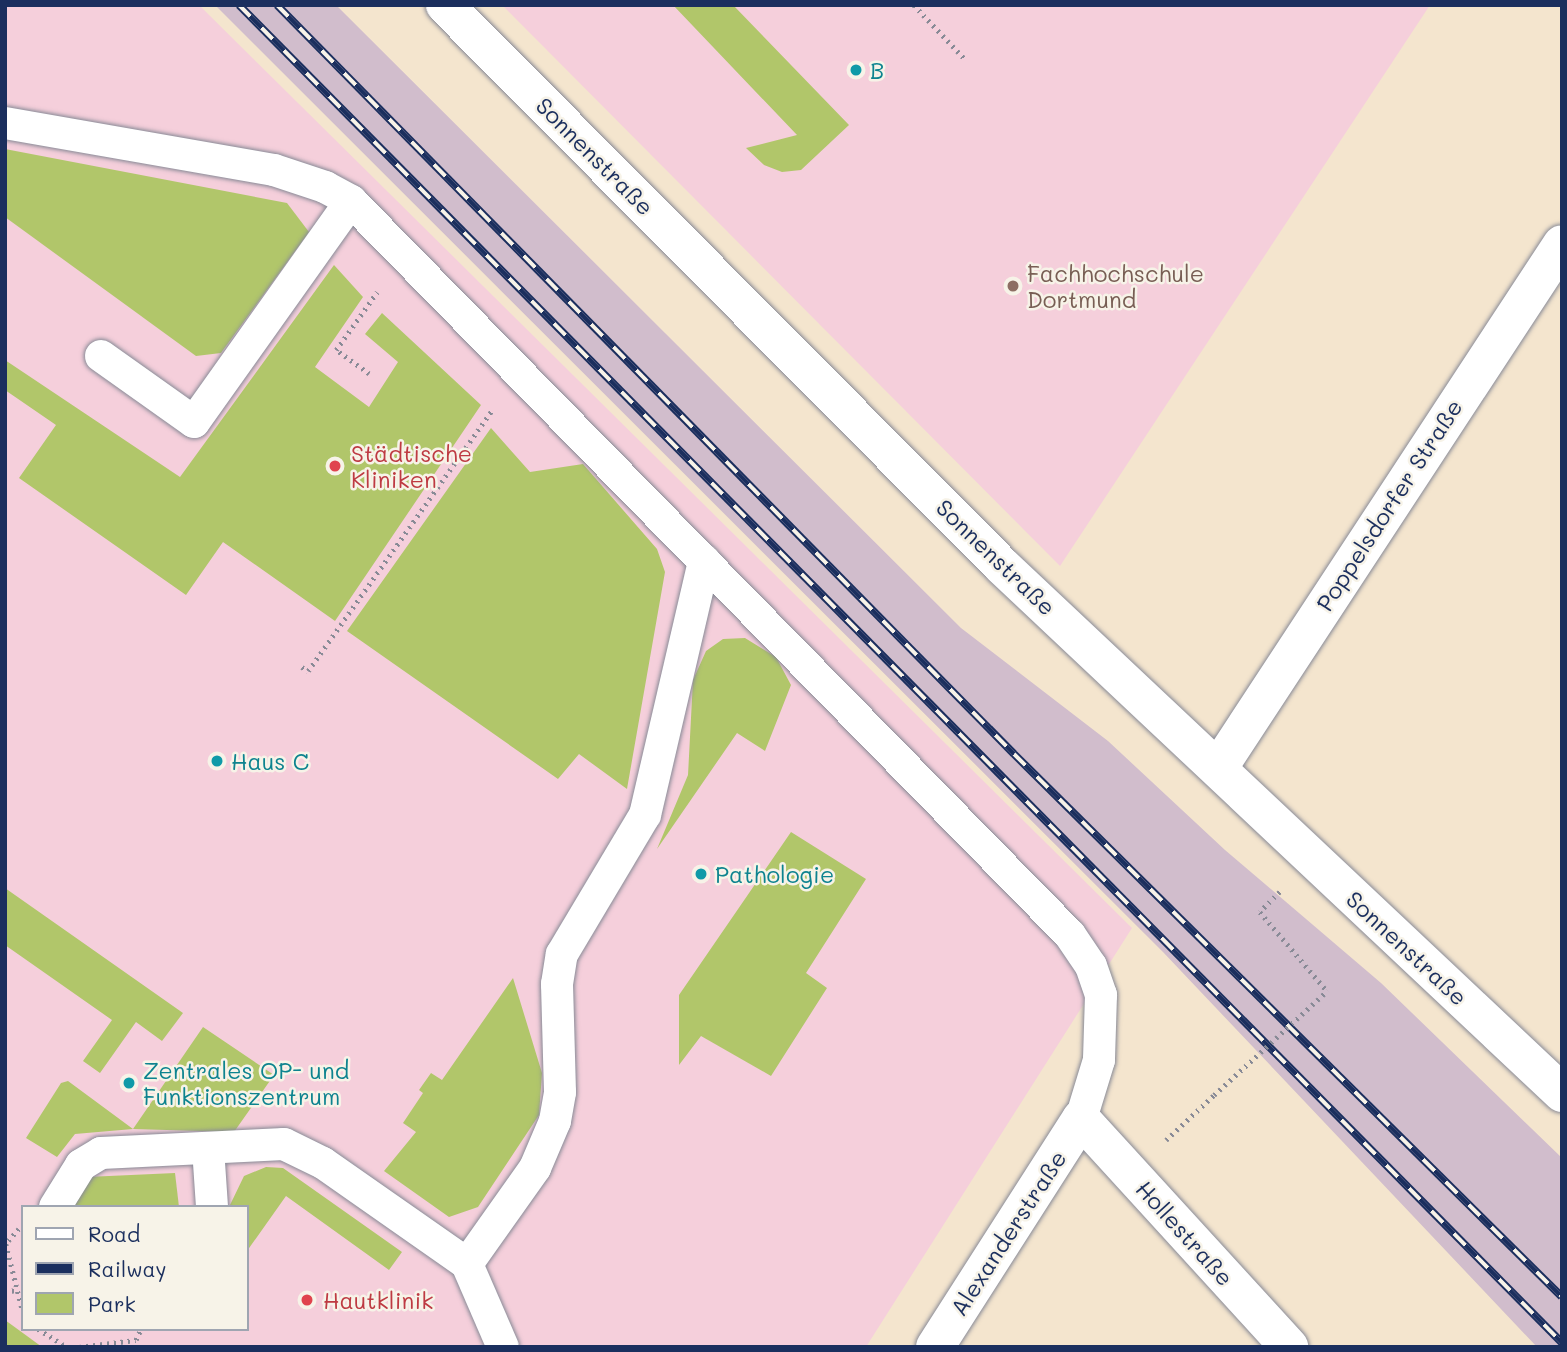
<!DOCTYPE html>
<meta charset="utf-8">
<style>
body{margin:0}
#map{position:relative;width:1567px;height:1352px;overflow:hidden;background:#f4e5ce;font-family:Mali,sans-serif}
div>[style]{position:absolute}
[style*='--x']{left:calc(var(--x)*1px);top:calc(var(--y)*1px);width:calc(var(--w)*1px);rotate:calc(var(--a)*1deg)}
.built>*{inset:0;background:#f5cfdb}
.industrial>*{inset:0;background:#d1bdcc}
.green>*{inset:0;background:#b1c66a}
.path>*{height:4.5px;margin-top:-2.25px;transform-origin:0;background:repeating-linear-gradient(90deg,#888a96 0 2px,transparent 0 7px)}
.roads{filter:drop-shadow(0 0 2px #888a96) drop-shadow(0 0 2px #888a96)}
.service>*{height:32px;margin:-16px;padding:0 16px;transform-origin:16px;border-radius:16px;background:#fff}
.minor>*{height:38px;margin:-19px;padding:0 19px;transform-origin:19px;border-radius:19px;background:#fff}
.rail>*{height:8px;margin-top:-4px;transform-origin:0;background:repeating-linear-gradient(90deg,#f7f3e8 0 16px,#1b2f5e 0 32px);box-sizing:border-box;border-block:2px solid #1b2f5e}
.path-bridge>*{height:4.5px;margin-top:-2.25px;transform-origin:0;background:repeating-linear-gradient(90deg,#888a96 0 2px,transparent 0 7px)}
.dots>*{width:19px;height:19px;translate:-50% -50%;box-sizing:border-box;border:4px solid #f7f3e8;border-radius:50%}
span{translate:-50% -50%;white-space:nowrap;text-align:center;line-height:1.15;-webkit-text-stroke:5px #f7f3e8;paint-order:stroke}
.culture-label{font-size:23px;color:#0d838f}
.left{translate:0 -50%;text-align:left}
.street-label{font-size:23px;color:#1b2f5e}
.education-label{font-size:23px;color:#785e54}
.health-label{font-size:23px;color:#be3a42}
.frame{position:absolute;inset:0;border:7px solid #1b2f5e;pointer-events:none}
.legend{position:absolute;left:21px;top:1205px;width:228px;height:126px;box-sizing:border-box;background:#f7f3e8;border:2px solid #9fa5b1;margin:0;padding:9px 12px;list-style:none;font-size:21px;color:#1b2f5e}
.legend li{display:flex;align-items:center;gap:14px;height:35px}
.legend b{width:35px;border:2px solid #9fa5b1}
</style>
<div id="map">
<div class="built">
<div style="clip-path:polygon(evenodd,5px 5px,199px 5px,1132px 928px,866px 1347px,5px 1347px,5px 5px,23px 1207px,247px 1207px,247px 1329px,23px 1329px,23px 1207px)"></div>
<div style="clip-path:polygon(502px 5px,1430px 5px,1060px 566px)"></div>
</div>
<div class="industrial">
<div style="clip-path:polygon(215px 5px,336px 5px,961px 628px,1108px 741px,1225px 850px,1381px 983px,1562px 1158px,1562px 1347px,1537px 1347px,1163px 952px)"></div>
</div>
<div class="green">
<div style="clip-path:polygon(673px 5px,733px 5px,849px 125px,801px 170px,782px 172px,764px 165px,746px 148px,797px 135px)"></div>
<div style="clip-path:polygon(5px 149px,287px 203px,309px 232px,221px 353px,196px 356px,5px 217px)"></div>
<div style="clip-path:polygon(334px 265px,363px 297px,315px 367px,369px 407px,398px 362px,365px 334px,382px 313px,481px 405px,335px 621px,223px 542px,186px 595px,19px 478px,56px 425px,5px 390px,5px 360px,180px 477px)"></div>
<div style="clip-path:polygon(491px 428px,530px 472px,583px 464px,657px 549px,665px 572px,627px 789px,579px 754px,558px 779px,347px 631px)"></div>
<div style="clip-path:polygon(745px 638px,776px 657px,791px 685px,765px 751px,737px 733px,657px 849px,688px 775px,693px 680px,706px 651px,723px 639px)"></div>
<div style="clip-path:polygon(791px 832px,866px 879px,806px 973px,827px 988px,771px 1076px,701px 1036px,679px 1065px,679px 995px)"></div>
<div style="clip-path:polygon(5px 888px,183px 1013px,162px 1041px,136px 1022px,100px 1073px,83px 1061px,112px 1020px,5px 945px)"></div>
<div style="clip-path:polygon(513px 978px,542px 1073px,539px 1115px,478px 1207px,449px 1217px,384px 1171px,416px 1132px,403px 1123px,423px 1093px,419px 1090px,431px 1073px,442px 1080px)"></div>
<div style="clip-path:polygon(203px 1027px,274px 1075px,234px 1132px,133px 1129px,75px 1134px,57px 1157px,26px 1138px,61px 1083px,68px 1081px,133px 1129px)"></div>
<div style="clip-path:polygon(266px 1167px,283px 1168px,402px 1252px,389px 1270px,286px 1196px,247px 1251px,247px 1207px,230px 1205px,244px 1176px)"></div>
<div style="clip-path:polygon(175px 1173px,179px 1207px,64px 1207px,87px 1177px)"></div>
<div style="clip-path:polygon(5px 1320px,27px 1336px,42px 1347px,5px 1347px)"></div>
</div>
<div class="path">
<div style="--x:914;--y:5;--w:73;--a:46.7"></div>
<div style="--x:369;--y:374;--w:41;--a:-144"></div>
<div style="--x:336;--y:350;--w:71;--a:-54.7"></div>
<div style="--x:302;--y:667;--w:7;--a:34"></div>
<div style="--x:308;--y:671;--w:321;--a:-54.8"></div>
<div style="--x:1280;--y:892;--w:28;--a:135"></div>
<div style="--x:1260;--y:912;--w:104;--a:49.7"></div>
<div style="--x:1166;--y:1140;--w:66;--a:-43.2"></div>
<div style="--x:19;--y:1229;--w:20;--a:131"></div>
<div style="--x:6;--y:1244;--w:70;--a:76"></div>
<div style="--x:5;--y:1292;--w:11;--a:-10"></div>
<div style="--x:38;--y:1329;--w:34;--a:32"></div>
<div style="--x:79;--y:1347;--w:57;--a:-7"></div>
<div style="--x:136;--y:1340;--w:12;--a:-66"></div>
</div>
<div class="roads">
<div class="service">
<div style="--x:5;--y:123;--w:273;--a:9.9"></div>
<div style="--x:274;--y:170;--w:54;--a:18.4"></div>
<div style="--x:325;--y:187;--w:30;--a:28"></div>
<div style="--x:351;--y:201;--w:1027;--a:45.59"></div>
<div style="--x:1070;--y:935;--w:37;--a:56"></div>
<div style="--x:1091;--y:966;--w:31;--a:71"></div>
<div style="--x:1101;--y:995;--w:65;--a:91.8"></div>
<div style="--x:1099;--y:1060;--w:62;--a:107"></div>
<div style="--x:101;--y:356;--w:114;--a:35.4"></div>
<div style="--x:194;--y:422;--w:271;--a:-54.6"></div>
<div style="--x:208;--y:1148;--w:59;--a:86.1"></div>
<div style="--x:55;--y:1207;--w:49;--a:-58.2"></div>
<div style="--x:81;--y:1165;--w:23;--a:-31"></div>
<div style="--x:101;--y:1153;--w:183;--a:-2.8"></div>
<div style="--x:284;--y:1144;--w:43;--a:26"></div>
<div style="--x:323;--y:1163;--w:176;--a:35"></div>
<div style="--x:467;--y:1264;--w:118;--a:-54.7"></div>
<div style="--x:535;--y:1168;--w:51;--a:-66.9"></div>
<div style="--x:555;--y:1121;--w:29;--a:-80"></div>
<div style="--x:560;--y:1092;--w:108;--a:-91.6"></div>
<div style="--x:557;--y:984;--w:30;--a:-81"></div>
<div style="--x:562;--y:954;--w:162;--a:-59.2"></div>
<div style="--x:645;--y:815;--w:261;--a:-76.9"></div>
<div style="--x:467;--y:1264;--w:90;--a:66.6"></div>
</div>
<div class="minor">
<div style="--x:445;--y:5;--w:791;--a:45.2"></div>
<div style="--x:1002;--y:566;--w:769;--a:43.26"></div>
<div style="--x:1219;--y:767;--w:625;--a:-56.74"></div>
<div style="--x:935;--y:1347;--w:271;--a:-57.4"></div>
<div style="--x:1081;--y:1119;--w:309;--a:47.6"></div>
</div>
</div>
<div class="rail">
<div style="--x:239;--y:5;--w:1882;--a:45.32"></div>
<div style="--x:277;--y:5;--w:1051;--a:45.46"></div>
<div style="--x:1014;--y:754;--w:771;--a:44.74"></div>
</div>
<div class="path-bridge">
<div style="--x:1214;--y:1095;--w:154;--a:-42.6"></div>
</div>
<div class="dots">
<div style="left:856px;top:70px;background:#0f9aa8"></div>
<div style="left:1013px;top:286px;background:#8d6e63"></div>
<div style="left:335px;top:466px;background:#e0444e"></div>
<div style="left:217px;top:761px;background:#0f9aa8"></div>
<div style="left:701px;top:874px;background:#0f9aa8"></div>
<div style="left:129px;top:1083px;background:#0f9aa8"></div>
<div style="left:307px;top:1300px;background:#e0444e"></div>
</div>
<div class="culture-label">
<span class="left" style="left:870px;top:70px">B</span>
<span class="left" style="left:231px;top:761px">Haus C</span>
<span class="left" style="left:715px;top:874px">Pathologie</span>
<span class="left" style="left:143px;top:1083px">Zentrales OP- und<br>Funktionszentrum</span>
</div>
<div class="street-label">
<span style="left:595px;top:156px;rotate:45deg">Sonnenstraße</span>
<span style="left:1389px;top:505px;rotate:-57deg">Poppelsdorfer Straße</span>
<span style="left:996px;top:557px;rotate:44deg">Sonnenstraße</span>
<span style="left:1407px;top:948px;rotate:43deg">Sonnenstraße</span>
<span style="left:1008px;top:1233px;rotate:-57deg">Alexanderstraße</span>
<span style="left:1185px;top:1233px;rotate:48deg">Hollestraße</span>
</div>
<div class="education-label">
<span class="left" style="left:1027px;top:286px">Fachhochschule<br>Dortmund</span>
</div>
<div class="health-label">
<span class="left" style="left:351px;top:466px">Städtische<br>Kliniken</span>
<span class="left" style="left:323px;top:1300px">Hautklinik</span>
</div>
<div class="frame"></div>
<ul class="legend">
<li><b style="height:9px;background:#fff"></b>Road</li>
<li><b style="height:9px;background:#1b2f5e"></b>Railway</li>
<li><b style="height:19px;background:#b1c66a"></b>Park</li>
</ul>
</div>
